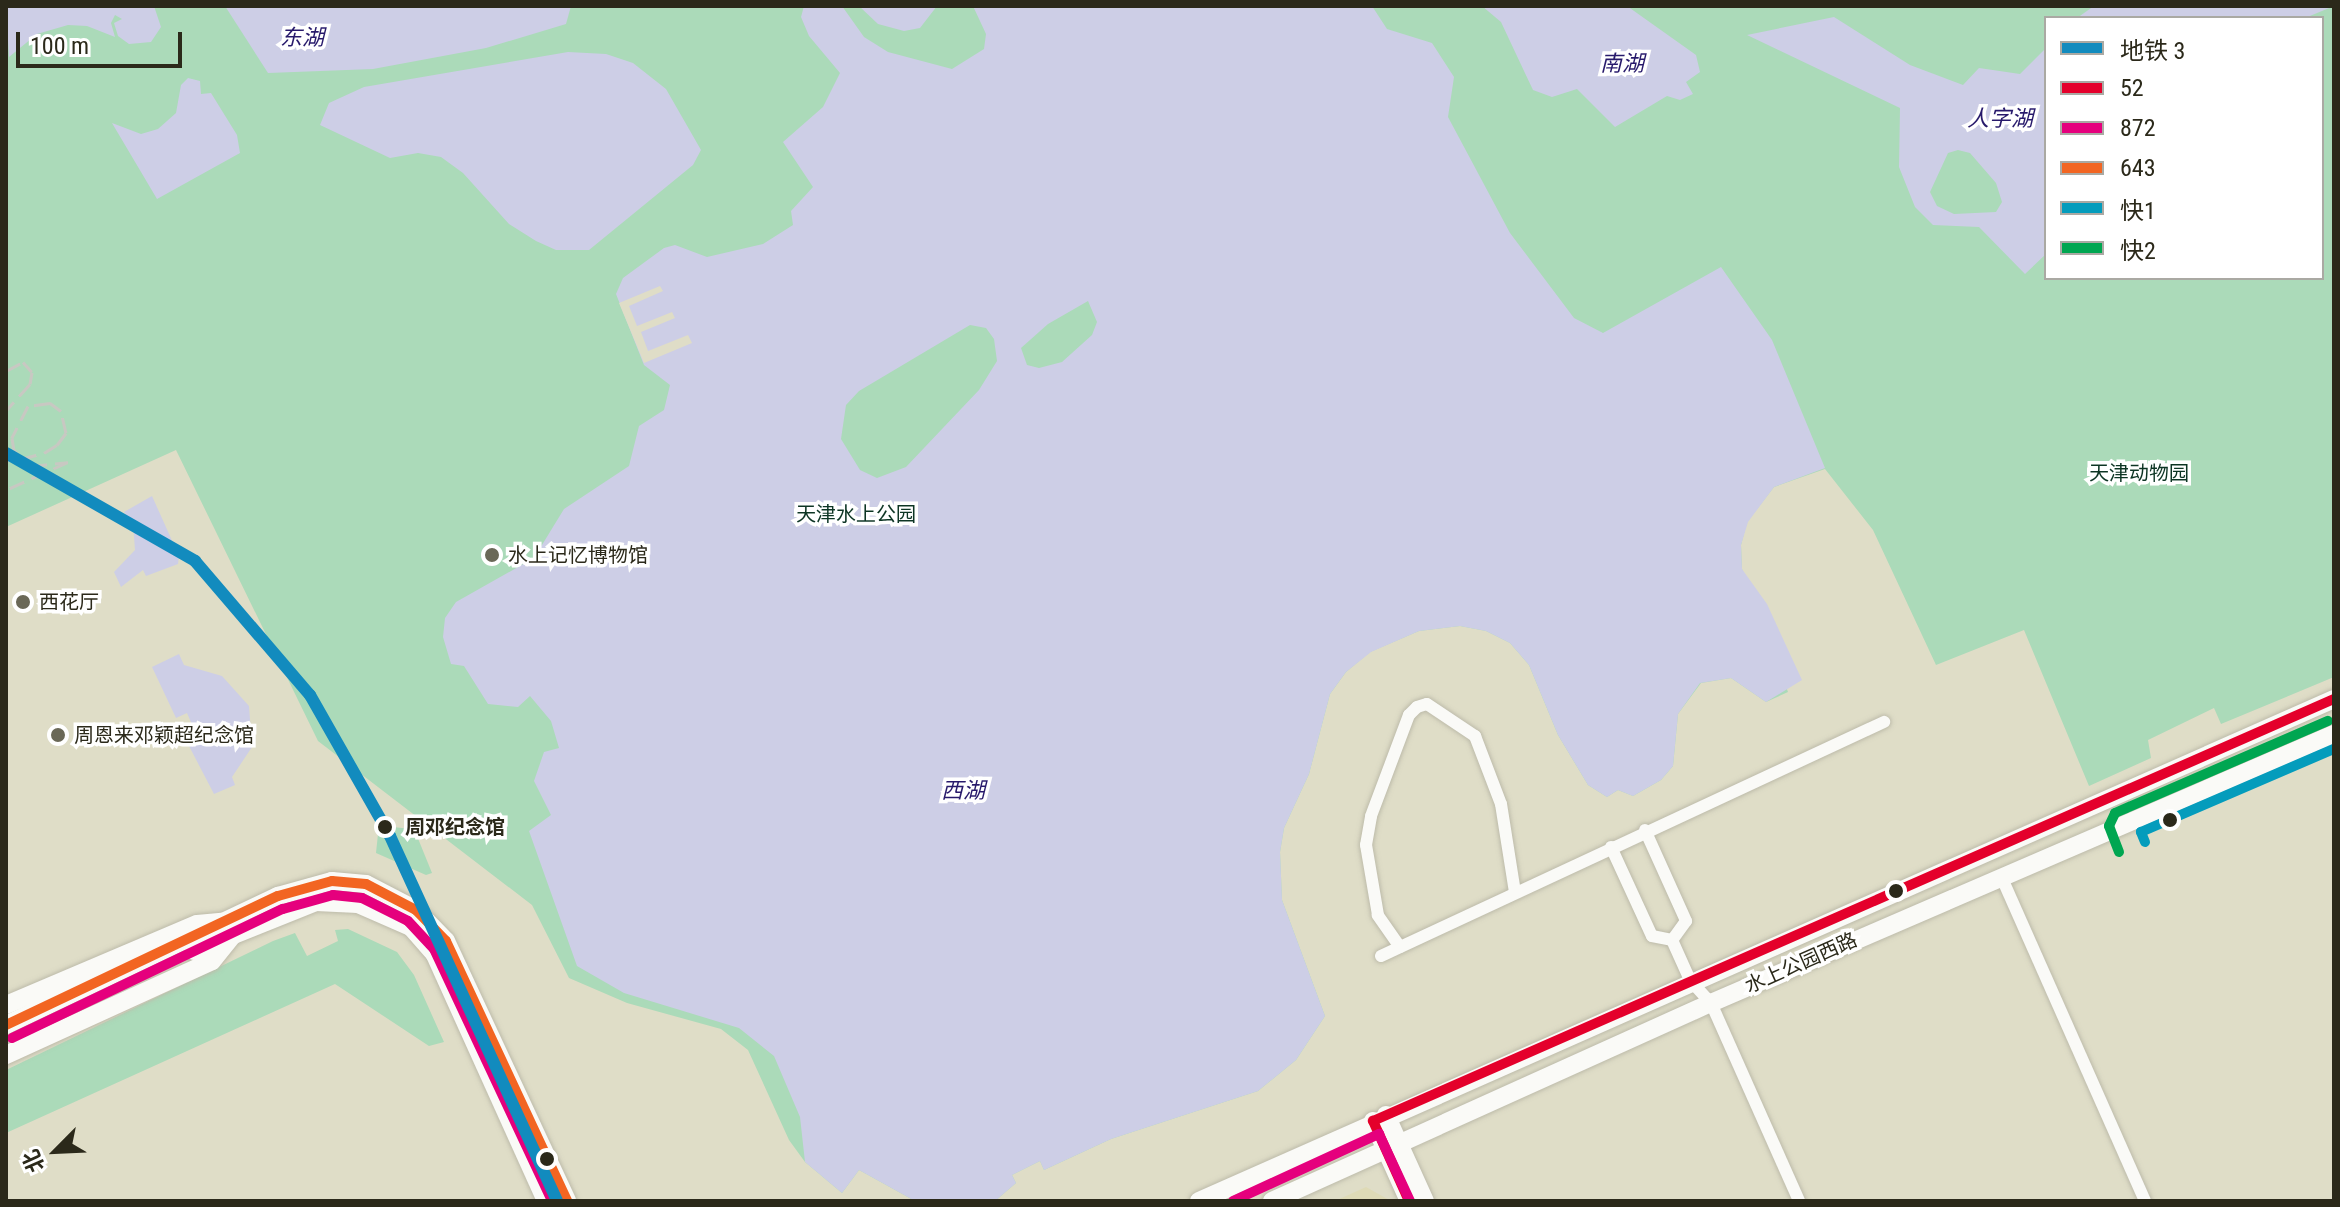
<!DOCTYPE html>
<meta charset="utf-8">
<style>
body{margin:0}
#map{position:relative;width:2340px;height:1207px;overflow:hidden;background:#dfddc7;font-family:"Roboto Condensed","Noto Sans SC",sans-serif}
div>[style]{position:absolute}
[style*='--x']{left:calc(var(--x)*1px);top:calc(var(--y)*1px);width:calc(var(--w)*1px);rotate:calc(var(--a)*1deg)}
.built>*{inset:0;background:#dedab6}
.green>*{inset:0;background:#abdab9}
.water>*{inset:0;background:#cdcee6}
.pier>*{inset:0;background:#dfddc7}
.roads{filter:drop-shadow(0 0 2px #bdbbaa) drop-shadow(0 0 2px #bdbbaa)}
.street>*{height:12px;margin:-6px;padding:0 6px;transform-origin:6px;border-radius:6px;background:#fafaf7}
.secondary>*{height:18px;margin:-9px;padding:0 9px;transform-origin:9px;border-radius:9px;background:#fafaf7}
.rail>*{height:3px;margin-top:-1.5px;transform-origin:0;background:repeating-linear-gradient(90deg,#c8c8c2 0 16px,transparent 0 24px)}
.bus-1>*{height:10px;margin:-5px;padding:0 5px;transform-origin:5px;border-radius:5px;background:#e4002b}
.bus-2>*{height:10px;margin:-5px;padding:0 5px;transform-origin:5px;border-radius:5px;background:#e5007d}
.bus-3>*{height:10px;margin:-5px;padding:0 5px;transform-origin:5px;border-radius:5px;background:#f26522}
.bus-4>*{height:10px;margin:-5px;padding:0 5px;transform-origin:5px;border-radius:5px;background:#049cbc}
.bus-5>*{height:10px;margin:-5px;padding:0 5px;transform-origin:5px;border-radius:5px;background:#00a651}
.metro-1>*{height:12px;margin:-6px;padding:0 6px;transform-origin:6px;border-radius:6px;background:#128bbe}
.dots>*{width:22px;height:22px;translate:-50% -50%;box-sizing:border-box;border:4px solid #fff;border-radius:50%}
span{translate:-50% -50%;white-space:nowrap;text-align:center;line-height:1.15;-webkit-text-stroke:7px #fff;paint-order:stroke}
.park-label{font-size:20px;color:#0d3524}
.poi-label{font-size:20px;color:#2b291a}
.left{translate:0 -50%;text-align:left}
.stop-label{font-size:20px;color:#2b291a;font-weight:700}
.street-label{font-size:20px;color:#2b291a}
.water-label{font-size:22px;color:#27196b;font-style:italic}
.frame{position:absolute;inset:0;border:8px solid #2b291a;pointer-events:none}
.legend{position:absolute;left:2044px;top:16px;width:280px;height:264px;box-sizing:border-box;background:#fff;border:2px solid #aaa9a3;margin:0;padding:10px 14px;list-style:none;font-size:24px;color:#2b291a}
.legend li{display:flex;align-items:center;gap:16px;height:40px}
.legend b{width:40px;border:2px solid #aaa9a3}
.north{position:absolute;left:16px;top:1111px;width:80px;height:80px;-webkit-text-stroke:6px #fff;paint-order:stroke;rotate:246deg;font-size:22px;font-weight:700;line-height:32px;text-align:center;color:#2b291a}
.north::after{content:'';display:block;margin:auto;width:28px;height:36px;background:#2b291a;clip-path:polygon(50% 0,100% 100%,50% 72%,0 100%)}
.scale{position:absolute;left:16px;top:32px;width:166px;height:36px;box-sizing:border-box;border:4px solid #2b291a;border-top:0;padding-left:10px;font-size:24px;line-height:28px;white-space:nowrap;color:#2b291a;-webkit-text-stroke:6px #fff;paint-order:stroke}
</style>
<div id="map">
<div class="built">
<div style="clip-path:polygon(1366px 1187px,1391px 1201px,1335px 1201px)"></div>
</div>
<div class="green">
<div style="clip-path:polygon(evenodd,6px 6px,2334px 6px,2334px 677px,2221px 724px,2214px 708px,2148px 740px,2151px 758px,2089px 786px,2024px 630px,1936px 665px,1873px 530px,1825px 469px,1774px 487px,1747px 522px,1741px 545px,1742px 569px,1788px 692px,1766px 702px,1731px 678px,1701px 683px,1678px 714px,1673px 766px,1661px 780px,1633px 796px,1618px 790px,1607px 797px,1588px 785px,1558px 735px,1529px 665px,1510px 643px,1486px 631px,1460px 626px,1419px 631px,1370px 652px,1346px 672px,1330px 694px,1309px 774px,1284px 828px,1280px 852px,1282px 900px,1325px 1016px,1296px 1060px,1258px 1091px,1111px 1139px,1044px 1170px,1040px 1161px,1012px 1175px,1016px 1183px,995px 1201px,915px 1201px,859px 1170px,842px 1193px,805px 1162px,789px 1140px,748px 1050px,721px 1029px,627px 1003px,569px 978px,532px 905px,318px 741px,176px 450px,6px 527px,6px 6px,2046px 18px,2322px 18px,2322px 278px,2046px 278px,2046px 18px)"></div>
<div style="clip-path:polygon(393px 827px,411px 829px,417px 836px,432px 873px,426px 875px,376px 853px,378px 834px)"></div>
<div style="clip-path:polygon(348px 929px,397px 952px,414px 975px,444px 1042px,429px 1046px,335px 984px,6px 1133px,6px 1070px,273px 941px,295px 933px,307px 956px,338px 941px,335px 930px)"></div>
</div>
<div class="water">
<div style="clip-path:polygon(6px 6px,154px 6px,161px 27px,151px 42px,129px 44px,118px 36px,114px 23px,122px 19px,115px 15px,111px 23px,115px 37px,87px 26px,68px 25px,37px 34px,9px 57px)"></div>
<div style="clip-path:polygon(225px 6px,571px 6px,566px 24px,486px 48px,373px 69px,268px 73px)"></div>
<div style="clip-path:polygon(evenodd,804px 6px,842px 6px,864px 37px,888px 52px,952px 69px,984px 49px,986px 34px,973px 6px,1372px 6px,1387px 29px,1432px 43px,1454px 77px,1448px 117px,1510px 233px,1574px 318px,1603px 333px,1721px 267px,1772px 340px,1825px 468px,1774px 487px,1748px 522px,1741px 545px,1742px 569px,1767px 604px,1802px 680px,1766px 702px,1731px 678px,1700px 683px,1678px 714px,1673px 766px,1661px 780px,1633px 796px,1618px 790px,1607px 797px,1588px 785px,1558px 735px,1529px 665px,1510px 643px,1486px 631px,1460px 626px,1419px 631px,1371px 652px,1346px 672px,1330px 694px,1309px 774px,1284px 828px,1280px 852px,1282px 900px,1325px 1016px,1296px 1060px,1258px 1091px,1111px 1139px,1044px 1170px,1040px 1161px,1012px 1175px,1016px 1183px,995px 1201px,915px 1201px,859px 1170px,842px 1193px,805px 1162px,800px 1117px,774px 1056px,739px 1028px,624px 993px,577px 966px,529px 831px,551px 815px,534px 781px,544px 752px,559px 748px,551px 721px,530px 696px,518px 707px,488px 704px,464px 666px,451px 664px,443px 637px,445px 618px,456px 602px,534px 558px,564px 509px,629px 466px,639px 426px,664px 410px,670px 385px,644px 365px,616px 294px,623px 278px,664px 248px,675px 245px,707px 257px,763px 244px,793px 225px,791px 211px,813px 187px,783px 142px,823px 107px,840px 73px,809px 36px,801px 17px,804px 6px,1088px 301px,1097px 322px,1092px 335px,1062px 362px,1039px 368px,1027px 365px,1021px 348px,1048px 324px,1088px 301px,804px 6px,970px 325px,986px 328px,994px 339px,997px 361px,979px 390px,906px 467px,877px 478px,860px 470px,841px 439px,846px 405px,859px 391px,970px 325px)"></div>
<div style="clip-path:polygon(859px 6px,937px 6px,920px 28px,904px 31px,878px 24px)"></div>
<div style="clip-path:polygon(1482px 6px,1627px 6px,1696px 55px,1700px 72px,1686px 82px,1693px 94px,1680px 100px,1667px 96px,1615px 127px,1577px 89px,1552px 97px,1533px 90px,1501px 22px)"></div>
<div style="clip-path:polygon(2094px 6px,2334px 6px,2305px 18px,2077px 18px)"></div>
<div style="clip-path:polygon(evenodd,1834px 17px,1910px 65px,1963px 85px,1979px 68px,2020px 74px,2046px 48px,2046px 254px,2025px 274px,1979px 227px,1933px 225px,1915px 207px,1899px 167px,1900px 108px,1747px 35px,1834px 17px,1958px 150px,1970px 153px,1996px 183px,2002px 202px,1996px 212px,1954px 214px,1937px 206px,1930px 192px,1948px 153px,1958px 150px)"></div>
<div style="clip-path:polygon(568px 52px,606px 54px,633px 63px,666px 89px,701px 150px,693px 165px,589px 250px,556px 250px,536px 241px,509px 224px,463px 173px,441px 157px,418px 153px,390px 158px,320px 125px,329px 103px,364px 87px)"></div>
<div style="clip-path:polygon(188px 78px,200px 81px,201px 94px,211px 93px,237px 135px,240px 153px,157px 199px,112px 123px,141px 134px,158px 129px,176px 113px,181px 85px)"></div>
<div style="clip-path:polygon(152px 496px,179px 556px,178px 564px,146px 576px,143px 570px,121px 587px,114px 572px,135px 550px,133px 523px,124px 512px)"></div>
<div style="clip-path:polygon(179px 654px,184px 665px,222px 676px,249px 706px,252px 747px,232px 777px,235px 785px,214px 794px,189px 746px,199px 741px,187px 713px,176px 718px,152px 667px)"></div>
</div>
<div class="pier">
<div style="clip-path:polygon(660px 286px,663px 291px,629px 306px,637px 326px,672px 312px,675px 318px,641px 332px,648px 351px,688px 335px,692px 343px,644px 363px,619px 303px)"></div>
</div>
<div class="roads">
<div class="street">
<div style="--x:1645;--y:830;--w:100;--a:65.7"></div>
<div style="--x:1686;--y:921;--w:24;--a:126"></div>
<div style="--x:1611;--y:847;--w:98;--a:65.3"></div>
<div style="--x:1652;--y:936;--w:20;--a:11"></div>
<div style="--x:2001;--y:876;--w:355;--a:66.1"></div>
<div style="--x:1672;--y:940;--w:44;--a:65.8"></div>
<div style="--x:1690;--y:980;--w:31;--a:48"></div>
<div style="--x:1711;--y:1003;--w:217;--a:66"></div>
<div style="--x:1400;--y:947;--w:39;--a:-125"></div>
<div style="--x:1378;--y:915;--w:71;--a:-99.7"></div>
<div style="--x:1366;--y:845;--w:29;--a:-80"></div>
<div style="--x:1371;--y:816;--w:108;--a:-69.4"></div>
<div style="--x:1409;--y:715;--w:11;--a:-45"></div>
<div style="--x:1417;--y:707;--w:10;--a:-17"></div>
<div style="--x:1427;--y:704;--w:58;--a:33.7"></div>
<div style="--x:1475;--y:736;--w:73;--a:69.1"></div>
<div style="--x:1501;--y:804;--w:89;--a:81"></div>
<div style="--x:1381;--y:956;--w:555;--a:-24.95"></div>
</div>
<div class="secondary">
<div style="--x:194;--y:951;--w:131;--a:-21.9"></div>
<div style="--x:316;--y:902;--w:42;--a:2.7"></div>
<div style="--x:358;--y:904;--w:58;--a:23.5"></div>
<div style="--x:411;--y:927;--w:37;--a:49"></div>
<div style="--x:435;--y:955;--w:270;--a:65.7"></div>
<div style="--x:6;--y:1005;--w:207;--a:-23"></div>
<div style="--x:197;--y:924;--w:25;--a:-5"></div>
<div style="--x:6;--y:1025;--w:301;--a:-25.4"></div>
<div style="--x:278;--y:896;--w:56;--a:-15.5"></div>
<div style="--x:332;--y:881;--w:34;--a:5"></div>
<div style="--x:366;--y:884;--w:56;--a:27.5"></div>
<div style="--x:416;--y:910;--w:43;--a:45.9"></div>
<div style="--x:446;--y:941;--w:287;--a:65"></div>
<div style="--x:6;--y:1055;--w:226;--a:-24.5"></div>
<div style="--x:212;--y:961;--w:32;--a:-51"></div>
<div style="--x:1386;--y:1115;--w:94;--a:65.6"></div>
<div style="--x:1373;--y:1121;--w:88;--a:65.8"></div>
<div style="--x:1199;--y:1201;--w:1241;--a:-23.86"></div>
<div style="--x:1272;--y:1201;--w:482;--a:-24.3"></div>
<div style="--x:1711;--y:1003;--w:679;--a:-23.35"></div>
</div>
</div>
<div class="rail">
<div style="--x:6;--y:371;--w:19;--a:-28"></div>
<div style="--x:23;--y:362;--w:13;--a:48"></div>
<div style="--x:32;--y:372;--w:12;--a:99"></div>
<div style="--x:30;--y:384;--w:36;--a:132"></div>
<div style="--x:6;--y:460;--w:15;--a:-4"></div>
<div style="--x:21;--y:459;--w:24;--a:-15"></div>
<div style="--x:44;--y:453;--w:15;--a:-32"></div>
<div style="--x:57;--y:445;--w:15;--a:-53"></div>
<div style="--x:66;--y:433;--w:23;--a:-103"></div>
<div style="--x:61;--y:411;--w:14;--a:-144"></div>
<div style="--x:50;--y:403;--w:22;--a:172"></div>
<div style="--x:28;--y:406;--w:36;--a:117"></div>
<div style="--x:12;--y:438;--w:12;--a:81"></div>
<div style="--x:14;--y:450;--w:11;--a:52"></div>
<div style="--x:21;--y:459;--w:12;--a:35"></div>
<div style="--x:31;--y:466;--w:37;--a:-6"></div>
<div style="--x:68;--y:462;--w:68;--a:155.7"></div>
</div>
<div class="bus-1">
<div style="--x:1409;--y:1201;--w:88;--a:-114.2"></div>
<div style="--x:1373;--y:1121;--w:1050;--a:-23.71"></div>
</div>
<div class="bus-2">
<div style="--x:12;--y:1038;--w:300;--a:-25.5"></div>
<div style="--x:283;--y:909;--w:52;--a:-15.6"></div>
<div style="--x:333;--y:895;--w:29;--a:6"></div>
<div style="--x:362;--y:898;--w:51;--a:26.6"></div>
<div style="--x:408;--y:921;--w:38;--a:47"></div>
<div style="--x:434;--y:949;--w:278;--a:64.9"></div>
<div style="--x:1233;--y:1201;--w:161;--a:-24.7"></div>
<div style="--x:1379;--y:1134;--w:74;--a:65.2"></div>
</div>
<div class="bus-3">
<div style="--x:6;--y:1025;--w:301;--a:-25.4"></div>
<div style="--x:278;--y:896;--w:56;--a:-15.5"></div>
<div style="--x:332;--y:881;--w:34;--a:5"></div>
<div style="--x:366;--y:884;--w:56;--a:27.5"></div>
<div style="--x:416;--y:910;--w:43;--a:45.9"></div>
<div style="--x:446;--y:941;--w:287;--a:65"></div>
</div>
<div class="bus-4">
<div style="--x:2145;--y:842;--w:11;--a:-112"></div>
<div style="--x:2141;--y:832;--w:210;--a:-23.3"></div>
</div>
<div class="bus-5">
<div style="--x:2119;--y:852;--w:28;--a:-111"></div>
<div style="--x:2109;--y:826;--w:14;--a:-65"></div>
<div style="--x:2115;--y:813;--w:232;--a:-23.4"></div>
</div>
<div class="metro-1">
<div style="--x:6;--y:453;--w:218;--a:29.7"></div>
<div style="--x:195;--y:561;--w:177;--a:49.4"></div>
<div style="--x:310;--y:695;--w:162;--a:60.4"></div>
<div style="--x:390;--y:836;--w:401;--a:65.4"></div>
</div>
<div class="dots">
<div style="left:492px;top:555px;background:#6a6857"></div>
<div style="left:23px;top:602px;background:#6a6857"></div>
<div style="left:58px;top:735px;background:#6a6857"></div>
<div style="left:2170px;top:820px;background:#2b291a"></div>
<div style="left:385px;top:827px;background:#2b291a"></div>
<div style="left:1896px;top:891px;background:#2b291a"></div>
<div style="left:547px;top:1159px;background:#2b291a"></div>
</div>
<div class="park-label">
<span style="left:2139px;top:473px">天津动物园</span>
<span style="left:856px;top:514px">天津水上公园</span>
</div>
<div class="poi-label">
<span class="left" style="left:508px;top:555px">水上记忆博物馆</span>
<span class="left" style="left:39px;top:602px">西花厅</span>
<span class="left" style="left:74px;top:735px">周恩来邓颖超纪念馆</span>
</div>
<div class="stop-label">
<span class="left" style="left:405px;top:827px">周邓纪念馆</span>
</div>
<div class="street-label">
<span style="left:1801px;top:963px;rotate:-24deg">水上公园西路</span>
</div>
<div class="water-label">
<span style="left:302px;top:38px">东湖</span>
<span style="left:1622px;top:64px">南湖</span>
<span style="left:2000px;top:119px">人字湖</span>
<span style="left:963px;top:791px">西湖</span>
</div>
<div class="frame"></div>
<ul class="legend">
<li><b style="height:10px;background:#128bbe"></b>地铁 3</li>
<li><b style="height:10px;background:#e4002b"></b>52</li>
<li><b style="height:10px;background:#e5007d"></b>872</li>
<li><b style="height:10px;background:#f26522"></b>643</li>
<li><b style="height:10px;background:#049cbc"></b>快1</li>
<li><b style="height:10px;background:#00a651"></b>快2</li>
</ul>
<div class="north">北</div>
<div class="scale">100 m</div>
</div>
